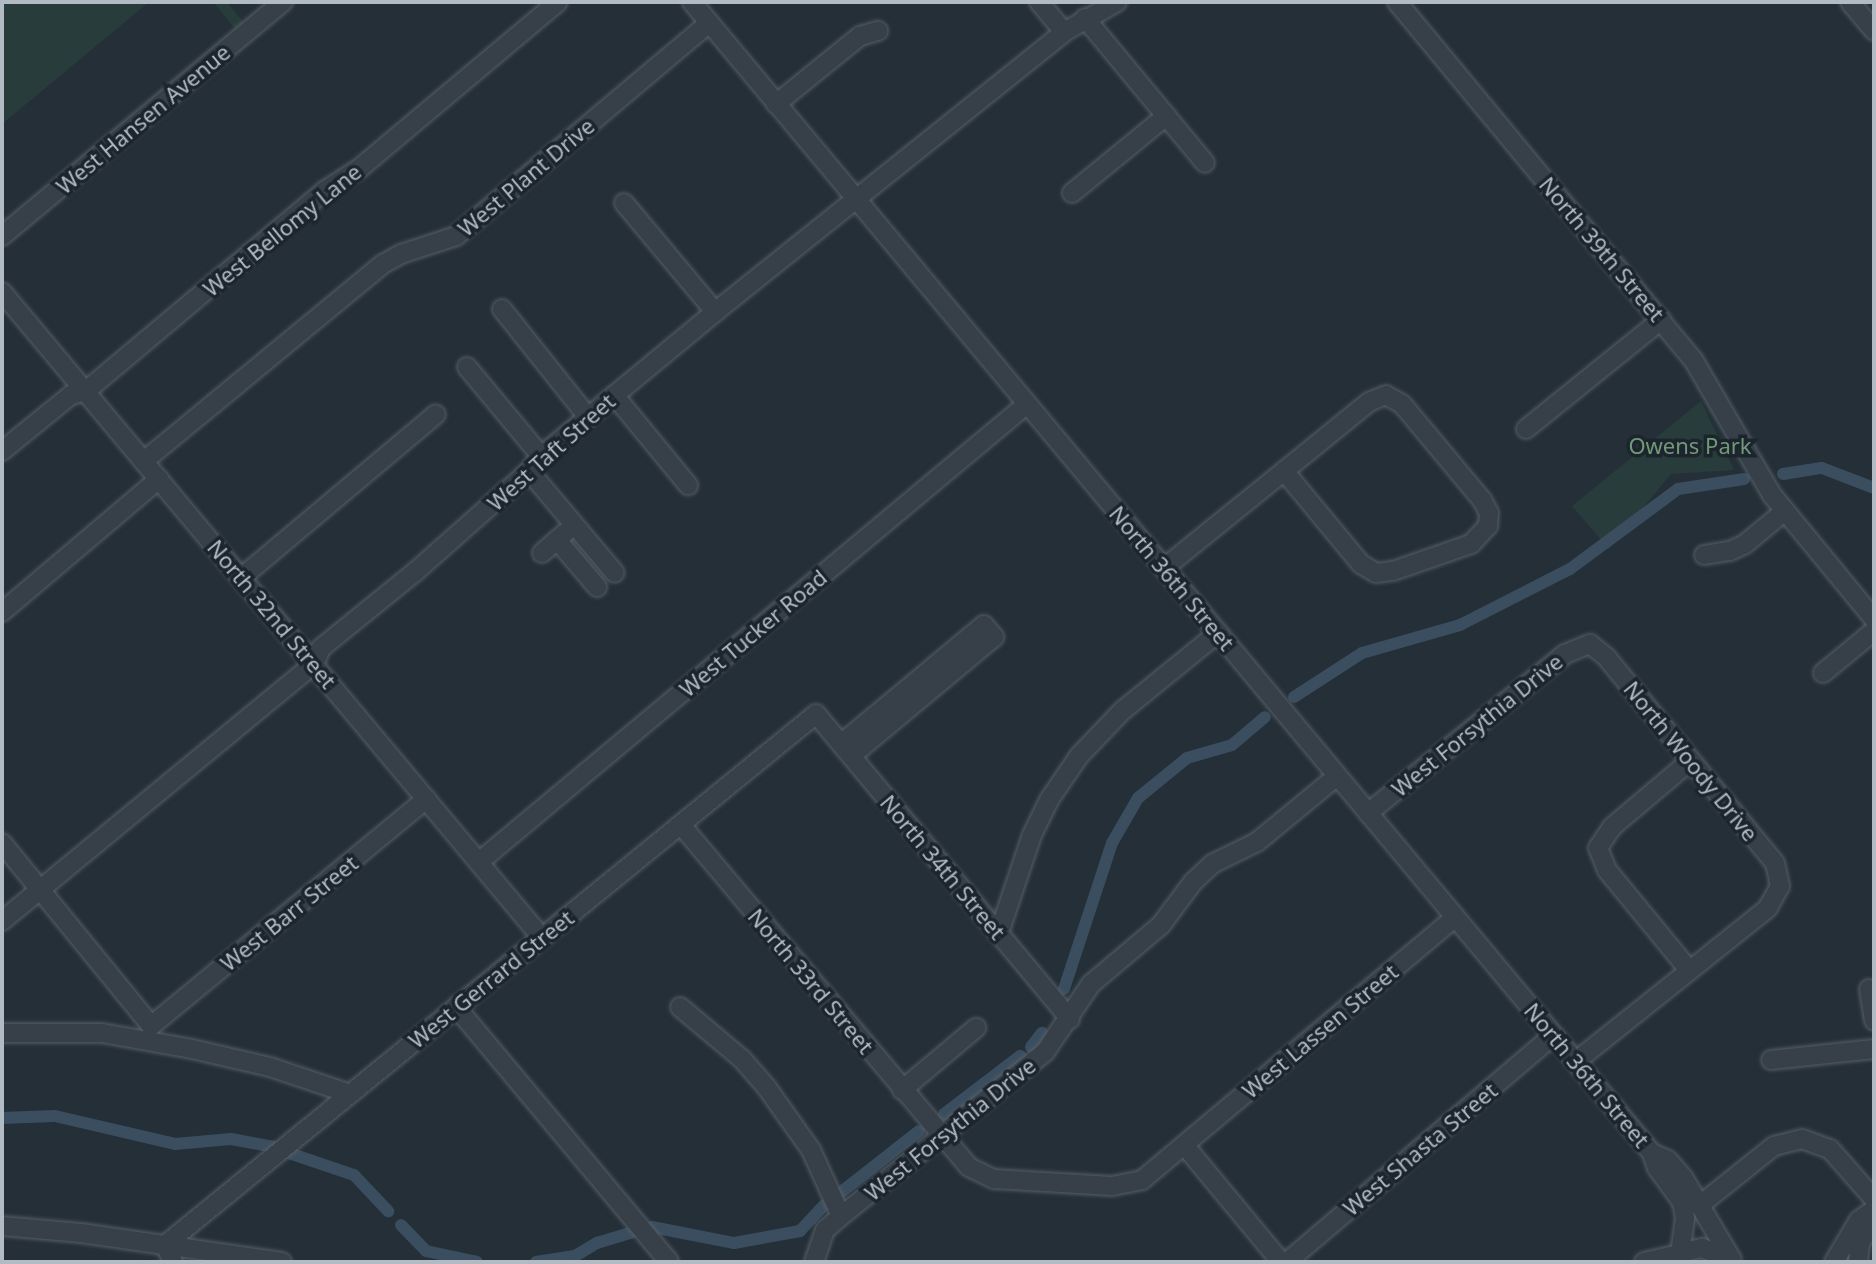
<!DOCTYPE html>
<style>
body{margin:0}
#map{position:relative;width:1876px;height:1264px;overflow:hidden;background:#242f38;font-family:"Noto Sans",sans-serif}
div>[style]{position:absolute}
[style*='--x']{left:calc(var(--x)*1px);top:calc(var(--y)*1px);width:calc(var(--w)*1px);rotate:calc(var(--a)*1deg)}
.green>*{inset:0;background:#283d3b}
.canal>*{height:12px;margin:-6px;padding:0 6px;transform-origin:6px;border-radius:6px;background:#3a4e5f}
.roads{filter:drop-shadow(0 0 2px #555e66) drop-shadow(0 0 2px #555e66)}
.minor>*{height:18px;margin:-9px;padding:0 9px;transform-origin:9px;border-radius:9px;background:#374048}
span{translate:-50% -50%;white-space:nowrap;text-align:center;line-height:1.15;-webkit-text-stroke:7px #1c252d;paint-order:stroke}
.street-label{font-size:22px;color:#b2bbc4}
.park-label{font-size:22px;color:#729877}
.frame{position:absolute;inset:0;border:4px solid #b2bbc4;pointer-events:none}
</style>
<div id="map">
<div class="green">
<div style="clip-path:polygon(2px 2px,149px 2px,2px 124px)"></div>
<div style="clip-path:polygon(213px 2px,227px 2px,244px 23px,236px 30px)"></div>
<div style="clip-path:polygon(1701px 401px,1734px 470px,1671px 474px,1609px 549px,1572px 506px)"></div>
</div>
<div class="canal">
<div style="--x:1783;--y:474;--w:39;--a:-9"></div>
<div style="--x:1822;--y:468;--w:56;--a:21"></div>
<div style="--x:1294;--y:697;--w:81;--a:-32.9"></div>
<div style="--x:1362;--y:653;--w:102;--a:-15.9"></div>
<div style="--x:1460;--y:625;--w:123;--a:-27"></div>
<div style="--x:1570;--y:569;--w:134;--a:-36.5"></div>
<div style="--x:1678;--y:489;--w:67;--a:-8.6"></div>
<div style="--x:1064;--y:989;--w:154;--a:-71.8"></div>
<div style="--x:1112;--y:843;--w:52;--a:-60"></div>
<div style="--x:1138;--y:798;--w:63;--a:-39.2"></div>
<div style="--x:1187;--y:758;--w:47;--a:-16.1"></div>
<div style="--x:1232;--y:745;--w:43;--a:-40.3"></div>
<div style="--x:1031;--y:1047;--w:18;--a:-52"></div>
<div style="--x:944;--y:1114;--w:96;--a:-37.3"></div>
<div style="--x:2;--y:1118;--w:53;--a:-2.2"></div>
<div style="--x:55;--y:1116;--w:123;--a:13.1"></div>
<div style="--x:175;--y:1144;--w:56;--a:-5.1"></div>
<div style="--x:231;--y:1139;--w:44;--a:10.5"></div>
<div style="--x:286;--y:1152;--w:72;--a:18.7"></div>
<div style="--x:354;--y:1175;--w:50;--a:46.6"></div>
<div style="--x:840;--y:1193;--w:100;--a:-38.1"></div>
<div style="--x:401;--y:1225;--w:36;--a:46"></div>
<div style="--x:426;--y:1251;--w:52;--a:12.2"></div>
<div style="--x:652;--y:1227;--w:84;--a:11"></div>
<div style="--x:734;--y:1243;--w:67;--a:-10.3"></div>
<div style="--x:800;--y:1231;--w:35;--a:-47"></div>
<div style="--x:536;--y:1262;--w:39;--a:-9"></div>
<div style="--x:575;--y:1256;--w:26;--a:-31"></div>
<div style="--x:597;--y:1243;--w:37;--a:-17"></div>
</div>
<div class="roads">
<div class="minor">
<div style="--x:692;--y:2;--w:1499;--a:50.17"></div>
<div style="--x:1652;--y:1153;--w:16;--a:72"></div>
<div style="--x:1657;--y:1168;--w:42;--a:53.7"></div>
<div style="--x:1682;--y:1202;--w:16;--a:79"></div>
<div style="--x:1685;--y:1218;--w:35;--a:98"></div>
<div style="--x:1039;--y:2;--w:39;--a:50"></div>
<div style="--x:1397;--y:2;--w:466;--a:50.4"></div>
<div style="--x:1694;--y:361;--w:155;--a:59.8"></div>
<div style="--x:1772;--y:495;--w:161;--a:50.6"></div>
<div style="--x:1850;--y:2;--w:38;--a:50"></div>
<div style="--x:1085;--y:18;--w:188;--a:50.4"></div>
<div style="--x:776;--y:104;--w:108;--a:-39"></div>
<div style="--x:860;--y:36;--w:19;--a:-16"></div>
<div style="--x:1072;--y:193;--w:122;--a:-39.3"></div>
<div style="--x:624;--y:203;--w:142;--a:50.1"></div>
<div style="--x:2;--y:236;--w:366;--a:-39.8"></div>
<div style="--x:2;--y:292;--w:842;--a:50.11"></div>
<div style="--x:502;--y:309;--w:138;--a:51.5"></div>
<div style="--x:467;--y:367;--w:116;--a:50.3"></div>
<div style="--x:614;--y:395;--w:117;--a:50.6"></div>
<div style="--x:1526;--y:429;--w:174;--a:-38.9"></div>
<div style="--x:2;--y:451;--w:89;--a:-39.1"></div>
<div style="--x:71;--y:395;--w:16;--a:-15"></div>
<div style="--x:86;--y:391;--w:311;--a:-40"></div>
<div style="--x:324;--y:191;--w:43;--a:-32.6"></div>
<div style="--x:360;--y:168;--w:258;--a:-40"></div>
<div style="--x:144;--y:461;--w:310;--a:-39.5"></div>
<div style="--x:383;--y:264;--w:21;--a:-29"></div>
<div style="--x:401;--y:254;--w:58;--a:-18.1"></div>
<div style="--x:456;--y:236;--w:331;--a:-40.1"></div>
<div style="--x:529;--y:471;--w:133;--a:49.9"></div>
<div style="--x:557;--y:540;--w:62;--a:49.6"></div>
<div style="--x:542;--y:553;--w:32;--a:-41"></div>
<div style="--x:1704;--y:555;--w:26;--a:-9"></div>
<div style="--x:1730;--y:551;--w:17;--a:-25"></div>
<div style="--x:1745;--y:544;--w:52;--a:-39.5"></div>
<div style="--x:1164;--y:568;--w:154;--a:-38.9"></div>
<div style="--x:1284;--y:471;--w:121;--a:50.4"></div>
<div style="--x:1361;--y:564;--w:17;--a:31"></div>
<div style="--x:1376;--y:573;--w:17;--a:-7"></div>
<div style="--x:1393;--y:571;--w:83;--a:-19.1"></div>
<div style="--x:1471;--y:544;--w:25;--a:-47"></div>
<div style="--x:1488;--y:526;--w:13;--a:-86"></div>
<div style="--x:1489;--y:513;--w:15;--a:-118"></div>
<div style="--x:1482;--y:500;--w:125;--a:-129.8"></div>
<div style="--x:1402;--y:404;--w:18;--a:-151"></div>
<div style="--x:1386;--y:395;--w:18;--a:158"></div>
<div style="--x:1369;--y:402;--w:109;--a:140.9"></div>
<div style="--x:242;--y:577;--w:253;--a:-40"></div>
<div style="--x:2;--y:612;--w:206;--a:-40.3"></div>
<div style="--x:1823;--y:673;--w:66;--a:-39.5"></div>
<div style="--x:841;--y:744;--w:186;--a:-39.8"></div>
<div style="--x:984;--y:625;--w:16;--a:50"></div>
<div style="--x:994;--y:637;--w:186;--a:140.2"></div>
<div style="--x:1368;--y:813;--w:253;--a:-38.9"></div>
<div style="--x:1565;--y:654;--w:27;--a:-22"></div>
<div style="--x:1590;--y:644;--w:22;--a:39"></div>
<div style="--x:1607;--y:658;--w:265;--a:50.7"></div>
<div style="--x:1775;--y:863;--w:24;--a:78"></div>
<div style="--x:1780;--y:886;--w:25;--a:119"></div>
<div style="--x:1768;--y:908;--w:246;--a:141.4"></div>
<div style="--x:681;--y:825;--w:447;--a:49.9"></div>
<div style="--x:969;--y:1167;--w:28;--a:26"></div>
<div style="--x:994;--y:1179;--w:118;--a:3.4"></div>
<div style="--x:1112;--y:1186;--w:31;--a:-11"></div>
<div style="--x:1142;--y:1180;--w:409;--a:-40"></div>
<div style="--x:2;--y:843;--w:236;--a:50.8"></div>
<div style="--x:479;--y:862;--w:714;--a:-39.89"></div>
<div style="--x:2;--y:921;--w:404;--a:-39.5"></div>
<div style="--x:314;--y:664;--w:17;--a:-66"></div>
<div style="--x:321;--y:648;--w:121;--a:-39"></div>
<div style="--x:415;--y:572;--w:152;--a:-41.5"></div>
<div style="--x:529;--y:471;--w:19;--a:-51"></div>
<div style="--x:541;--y:456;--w:226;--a:-39.6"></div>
<div style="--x:715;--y:312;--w:447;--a:-38.7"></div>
<div style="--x:1064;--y:32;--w:61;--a:-29.5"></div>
<div style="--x:999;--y:933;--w:103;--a:-71.4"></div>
<div style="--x:1032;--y:835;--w:39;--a:-64"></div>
<div style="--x:1049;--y:800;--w:53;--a:-55.7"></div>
<div style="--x:1079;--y:756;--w:62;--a:-46.3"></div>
<div style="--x:1122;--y:711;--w:124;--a:-39.1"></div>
<div style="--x:1689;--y:970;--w:129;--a:-129.4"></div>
<div style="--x:1607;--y:870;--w:24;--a:-112"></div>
<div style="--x:1598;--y:848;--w:25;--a:-56"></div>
<div style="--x:1612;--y:827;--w:102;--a:-40.2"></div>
<div style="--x:1869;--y:989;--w:32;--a:81"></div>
<div style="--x:456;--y:1007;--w:332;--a:50.1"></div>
<div style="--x:680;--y:1007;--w:81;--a:40"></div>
<div style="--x:742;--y:1059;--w:38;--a:49"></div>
<div style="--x:767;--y:1088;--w:76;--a:54.6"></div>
<div style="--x:811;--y:1150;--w:72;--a:65.6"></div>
<div style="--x:151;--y:1026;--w:357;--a:-39.5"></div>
<div style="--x:2;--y:1033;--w:100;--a:0"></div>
<div style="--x:102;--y:1033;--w:91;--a:10.1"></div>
<div style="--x:192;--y:1049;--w:80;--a:13"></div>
<div style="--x:270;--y:1067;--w:84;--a:18.6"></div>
<div style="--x:1771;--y:1060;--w:104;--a:-6.1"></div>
<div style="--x:902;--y:1090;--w:97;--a:-40"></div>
<div style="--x:1185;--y:1146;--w:151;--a:50.4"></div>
<div style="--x:1652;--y:1153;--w:17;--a:24"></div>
<div style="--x:1668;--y:1160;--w:23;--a:49"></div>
<div style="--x:1683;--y:1177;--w:96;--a:59.4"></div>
<div style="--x:1682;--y:1202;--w:18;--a:9"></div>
<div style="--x:1700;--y:1205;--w:95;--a:-38.6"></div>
<div style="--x:1774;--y:1146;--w:29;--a:-14"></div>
<div style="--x:1802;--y:1139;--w:30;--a:20"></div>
<div style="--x:1830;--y:1149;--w:67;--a:48.7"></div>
<div style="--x:2;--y:1226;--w:79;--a:5.1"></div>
<div style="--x:81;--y:1233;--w:203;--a:8.2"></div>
<div style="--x:1675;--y:1260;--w:9;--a:-54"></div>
<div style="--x:1680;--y:1253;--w:23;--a:-13"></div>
<div style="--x:1702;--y:1248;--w:31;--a:21"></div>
<div style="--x:173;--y:1262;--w:19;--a:-115"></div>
<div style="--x:165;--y:1245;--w:840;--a:-39.2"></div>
<div style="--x:816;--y:714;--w:397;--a:50.2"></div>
<div style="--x:814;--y:1262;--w:34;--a:-71"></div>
<div style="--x:825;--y:1230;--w:21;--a:-41"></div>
<div style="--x:841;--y:1216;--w:262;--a:-38.8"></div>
<div style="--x:1045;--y:1052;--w:82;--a:-55.9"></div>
<div style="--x:1091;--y:984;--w:92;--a:-40.1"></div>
<div style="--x:1161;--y:925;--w:54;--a:-53.3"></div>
<div style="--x:1193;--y:882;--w:26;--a:-43"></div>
<div style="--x:1212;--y:864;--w:50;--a:-26.1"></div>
<div style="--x:1257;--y:842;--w:104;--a:-39.5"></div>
<div style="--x:1287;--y:1262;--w:350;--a:-40.4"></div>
<div style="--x:1644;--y:1262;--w:36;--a:-13"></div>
<div style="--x:1834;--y:1262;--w:49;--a:-59.2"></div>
<div style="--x:1859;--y:1220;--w:18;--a:-34"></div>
<div style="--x:1858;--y:1262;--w:18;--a:-84"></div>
<div style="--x:1860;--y:1244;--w:31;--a:-63"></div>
</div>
</div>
<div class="street-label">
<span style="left:143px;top:119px;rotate:-40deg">West Hansen Avenue</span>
<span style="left:526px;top:177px;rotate:-40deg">West Plant Drive</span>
<span style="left:282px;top:230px;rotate:-39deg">West Bellomy Lane</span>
<span style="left:1602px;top:249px;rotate:50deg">North 39th Street</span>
<span style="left:551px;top:452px;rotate:-42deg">West Taft Street</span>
<span style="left:1172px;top:578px;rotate:50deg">North 36th Street</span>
<span style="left:272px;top:614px;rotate:50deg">North 32nd Street</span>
<span style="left:753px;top:633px;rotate:-40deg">West Tucker Road</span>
<span style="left:1477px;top:725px;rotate:-39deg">West Forsythia Drive</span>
<span style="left:1691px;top:761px;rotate:51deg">North Woody Drive</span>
<span style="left:943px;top:867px;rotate:50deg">North 34th Street</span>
<span style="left:289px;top:913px;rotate:-39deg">West Barr Street</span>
<span style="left:491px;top:979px;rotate:-39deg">West Gerrard Street</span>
<span style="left:811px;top:981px;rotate:50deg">North 33rd Street</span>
<span style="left:1320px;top:1031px;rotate:-40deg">West Lassen Street</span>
<span style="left:1587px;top:1075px;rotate:50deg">North 36th Street</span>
<span style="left:950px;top:1129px;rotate:-39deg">West Forsythia Drive</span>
<span style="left:1420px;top:1149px;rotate:-40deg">West Shasta Street</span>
</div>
<div class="park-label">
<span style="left:1690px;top:446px">Owens Park</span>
</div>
<div class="frame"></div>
</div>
